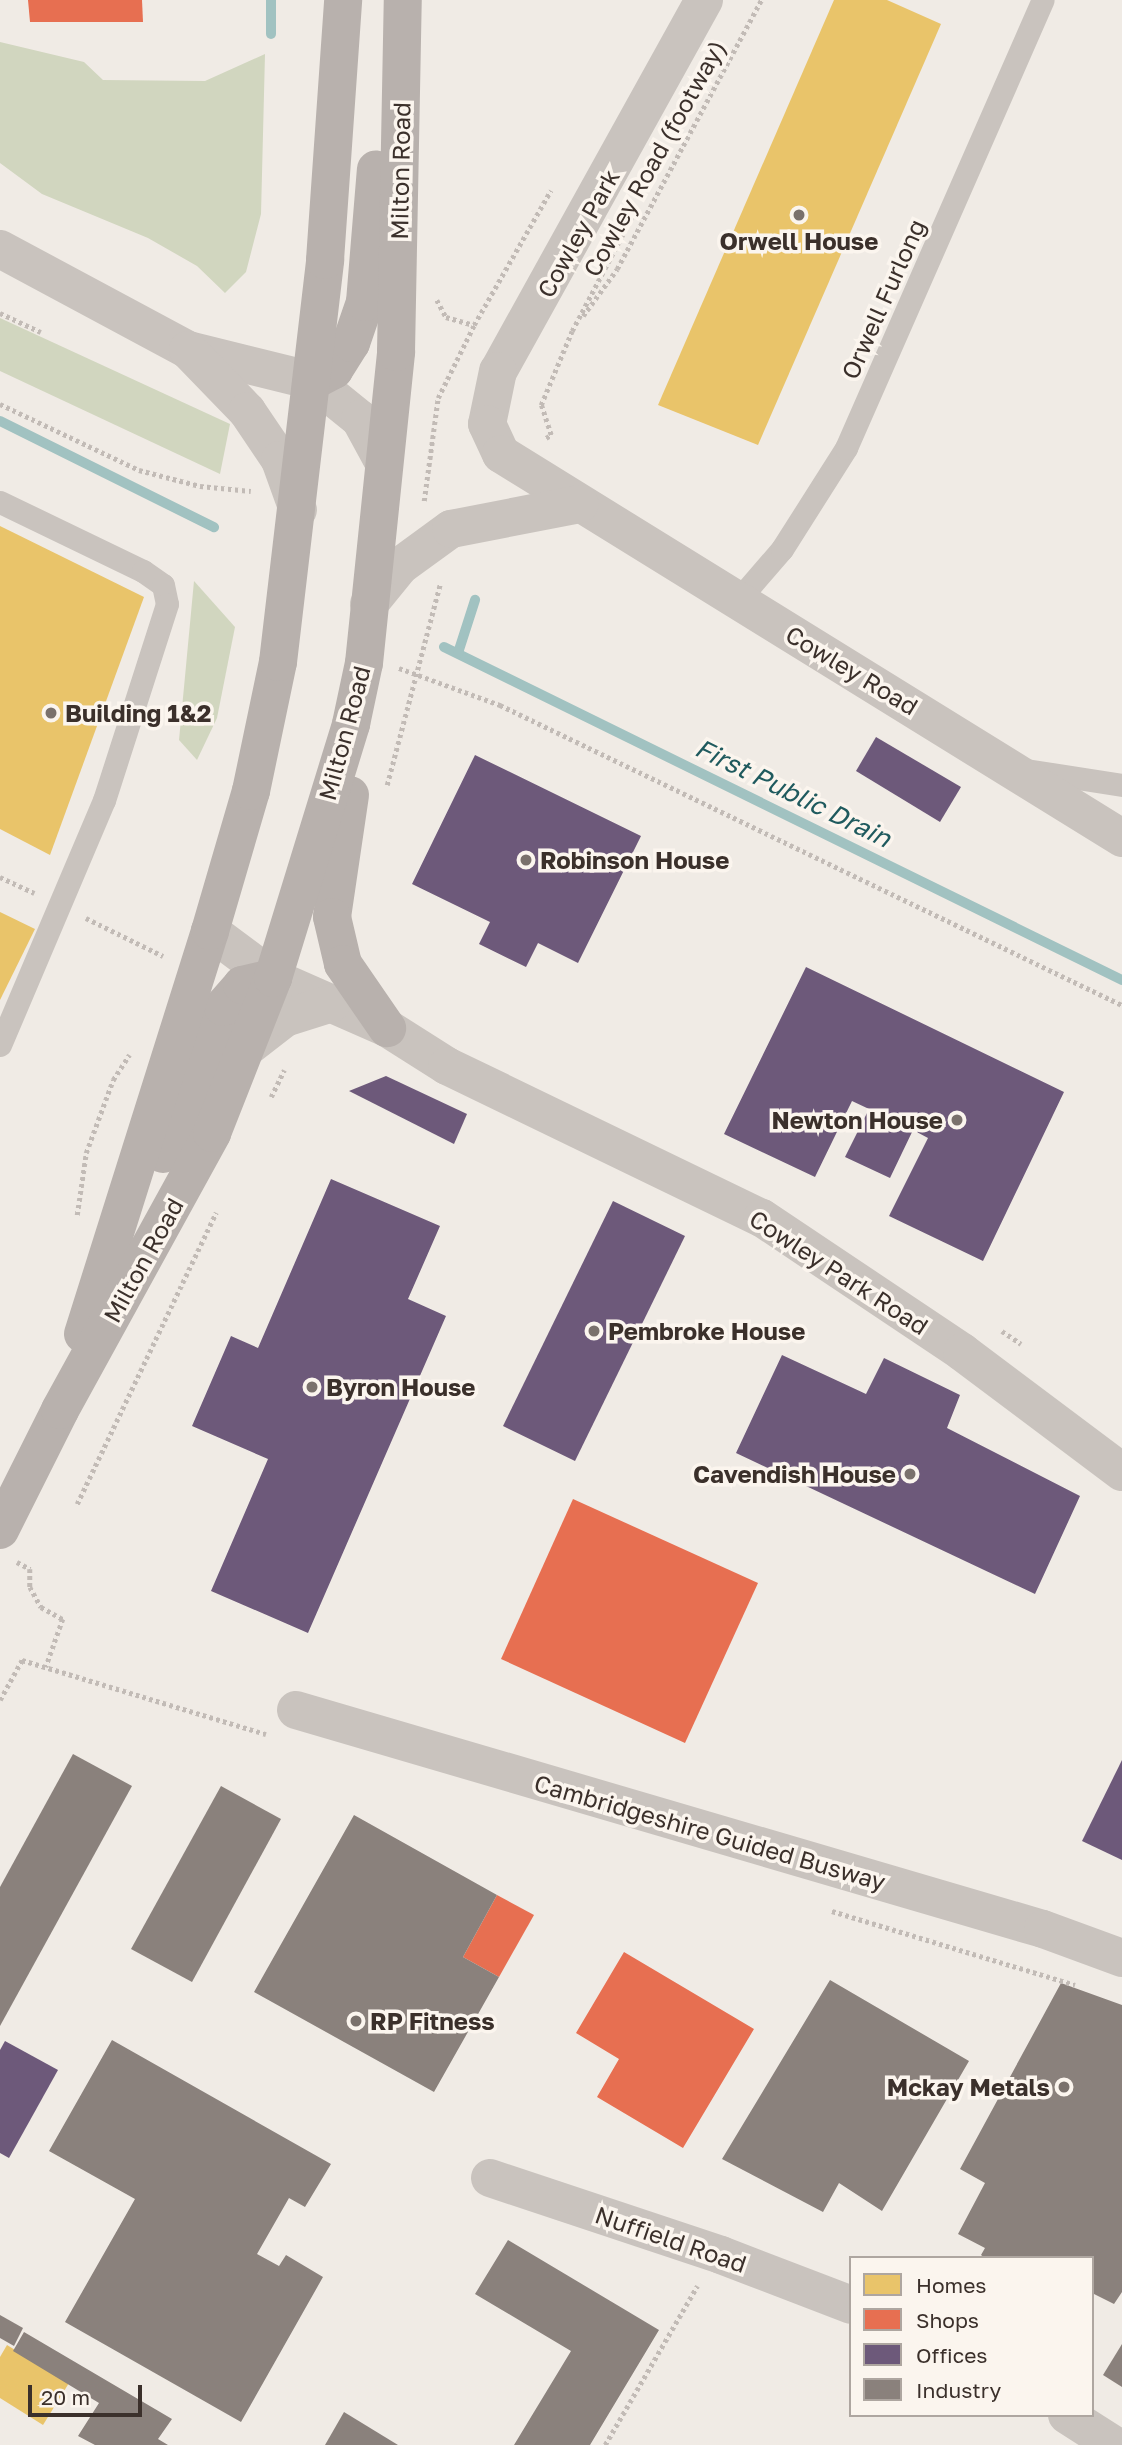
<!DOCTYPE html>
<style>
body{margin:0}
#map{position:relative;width:1122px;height:2445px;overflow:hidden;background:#f0ebe5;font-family:"Golos Text",sans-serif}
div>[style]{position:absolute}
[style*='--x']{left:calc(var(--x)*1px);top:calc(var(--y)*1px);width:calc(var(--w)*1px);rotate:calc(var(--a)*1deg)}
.green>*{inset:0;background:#d1d6bf}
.homes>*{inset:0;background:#e9c46a}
.shops>*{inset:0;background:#e76f51}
.offices>*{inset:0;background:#6d597a}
.industry>*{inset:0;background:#8a817c}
.stream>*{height:10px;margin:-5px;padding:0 5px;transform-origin:5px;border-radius:5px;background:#a1c2c1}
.path>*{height:4.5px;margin-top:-2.25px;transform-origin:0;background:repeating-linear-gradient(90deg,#c2bbb6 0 3.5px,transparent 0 7px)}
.service>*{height:23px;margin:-11.5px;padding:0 11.5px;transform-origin:11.5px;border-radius:11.5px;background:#c9c3be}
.minor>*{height:38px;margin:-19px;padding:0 19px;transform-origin:19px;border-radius:19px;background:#c9c3be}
.primary>*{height:38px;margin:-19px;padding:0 19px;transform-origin:19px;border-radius:19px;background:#b8b1ad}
.dots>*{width:19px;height:19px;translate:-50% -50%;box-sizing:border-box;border:4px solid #fbf5ee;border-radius:50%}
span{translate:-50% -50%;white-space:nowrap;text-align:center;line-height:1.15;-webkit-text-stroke:7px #fbf5ee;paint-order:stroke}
.street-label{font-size:24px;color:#3b302b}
.poi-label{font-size:24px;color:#3b302b;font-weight:700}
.left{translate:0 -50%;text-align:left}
.right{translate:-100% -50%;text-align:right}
.water-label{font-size:26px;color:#1f5a5e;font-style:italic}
.legend{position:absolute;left:849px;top:2256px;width:245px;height:161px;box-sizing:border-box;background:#fbf5ee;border:2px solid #aea6a0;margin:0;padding:9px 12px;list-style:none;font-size:21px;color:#3b302b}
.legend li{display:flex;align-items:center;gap:14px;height:35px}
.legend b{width:35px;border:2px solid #aea6a0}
.scale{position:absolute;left:28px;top:2385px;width:114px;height:32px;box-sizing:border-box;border:4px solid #3b302b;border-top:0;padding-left:9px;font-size:21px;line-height:24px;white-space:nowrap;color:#3b302b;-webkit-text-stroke:5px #fbf5ee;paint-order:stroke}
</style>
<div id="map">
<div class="green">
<div style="clip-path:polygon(0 42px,84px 62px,103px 80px,205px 81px,265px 54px,261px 214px,246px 272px,225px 293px,197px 266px,148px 238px,42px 194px,0 163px)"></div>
<div style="clip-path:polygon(0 318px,230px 424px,220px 474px,0 371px)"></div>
<div style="clip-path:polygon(194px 581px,235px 627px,217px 718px,197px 760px,179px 740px)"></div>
</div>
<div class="homes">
<div style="clip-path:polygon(834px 0,887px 0,941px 24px,758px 445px,658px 405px)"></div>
<div style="clip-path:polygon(0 526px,144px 597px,50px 855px,0 829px)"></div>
<div style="clip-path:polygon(0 912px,35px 929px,0 1000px)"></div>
<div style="clip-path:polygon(7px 2345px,69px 2383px,43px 2425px,0 2398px,0 2357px)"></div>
</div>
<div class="shops">
<div style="clip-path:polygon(28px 0,142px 0,143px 22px,30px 22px)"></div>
<div style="clip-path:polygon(573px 1499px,758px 1583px,685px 1743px,501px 1659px)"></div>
<div style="clip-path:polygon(497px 1895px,534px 1915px,499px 1977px,463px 1957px)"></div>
<div style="clip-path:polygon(624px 1952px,754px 2029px,683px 2148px,597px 2097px,619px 2059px,576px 2033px)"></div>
</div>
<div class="offices">
<div style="clip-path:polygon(876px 737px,961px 787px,940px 822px,856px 771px)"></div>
<div style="clip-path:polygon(475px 755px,641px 836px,578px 963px,538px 943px,526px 967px,479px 944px,490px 922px,412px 884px)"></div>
<div style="clip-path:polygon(806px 967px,1064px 1092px,983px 1261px,889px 1216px,928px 1138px,913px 1130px,890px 1178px,845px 1157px,869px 1109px,852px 1101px,815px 1177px,724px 1134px)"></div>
<div style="clip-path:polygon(386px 1076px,467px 1114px,454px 1144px,349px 1091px)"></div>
<div style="clip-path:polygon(331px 1179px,440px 1226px,408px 1299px,446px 1316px,308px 1633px,211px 1591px,268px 1459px,192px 1426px,231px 1336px,258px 1348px)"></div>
<div style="clip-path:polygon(613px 1201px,685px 1236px,575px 1461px,503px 1426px)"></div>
<div style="clip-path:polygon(782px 1355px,866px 1394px,884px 1358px,960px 1395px,947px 1428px,1080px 1496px,1035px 1594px,736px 1453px)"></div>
<div style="clip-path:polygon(1122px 1760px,1122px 1860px,1082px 1841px)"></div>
<div style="clip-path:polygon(5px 2041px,58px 2070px,9px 2158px,0 2153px,0 2050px)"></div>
</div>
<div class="industry">
<div style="clip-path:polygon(73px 1754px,132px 1786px,0 2026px,0 1887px)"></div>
<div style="clip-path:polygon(221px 1786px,281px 1819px,192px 1982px,131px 1949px)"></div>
<div style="clip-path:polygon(354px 1815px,497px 1895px,463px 1957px,499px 1977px,434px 2092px,254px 1992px)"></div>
<div style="clip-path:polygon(830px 1980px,969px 2061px,882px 2211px,839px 2183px,823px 2212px,722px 2159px)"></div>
<div style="clip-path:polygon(1061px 1983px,1122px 2005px,1122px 2292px,1114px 2304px,1092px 2293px,1092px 2258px,985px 2258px,981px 2255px,985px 2248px,958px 2234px,985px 2183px,960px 2169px)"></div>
<div style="clip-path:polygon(112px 2040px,331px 2164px,305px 2207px,289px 2198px,257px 2254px,279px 2266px,286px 2255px,323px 2277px,241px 2422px,65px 2322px,135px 2199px,49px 2151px)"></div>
<div style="clip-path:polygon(508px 2240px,659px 2330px,590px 2445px,514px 2445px,571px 2351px,475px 2294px)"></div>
<div style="clip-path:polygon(0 2315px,23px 2328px,14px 2346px,0 2338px)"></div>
<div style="clip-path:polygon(24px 2332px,172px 2419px,158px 2439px,168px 2445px,95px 2445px,78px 2436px,99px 2403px,13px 2351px)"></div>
<div style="clip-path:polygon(1122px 2344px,1122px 2387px,1103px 2375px)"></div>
<div style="clip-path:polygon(344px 2412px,398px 2445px,325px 2445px)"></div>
</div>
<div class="stream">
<div style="--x:271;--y:0;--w:34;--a:90"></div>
<div style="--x:0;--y:421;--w:239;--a:26.4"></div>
<div style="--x:444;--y:647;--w:755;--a:26.16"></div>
<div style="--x:458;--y:653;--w:56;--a:-72.2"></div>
</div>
<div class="path">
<div style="--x:437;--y:300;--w:19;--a:62"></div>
<div style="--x:446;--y:317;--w:29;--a:16"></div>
<div style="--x:0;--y:313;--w:45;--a:24.9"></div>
<div style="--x:583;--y:316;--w:58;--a:-54.1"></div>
<div style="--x:617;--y:269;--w:305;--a:-61.8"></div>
<div style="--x:0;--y:404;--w:154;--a:25.4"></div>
<div style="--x:139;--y:470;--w:63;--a:14.7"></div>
<div style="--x:200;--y:486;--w:51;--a:5.6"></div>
<div style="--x:546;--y:438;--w:6;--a:-31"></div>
<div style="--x:551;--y:435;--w:32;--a:-108"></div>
<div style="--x:541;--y:405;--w:80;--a:-67.3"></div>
<div style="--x:572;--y:331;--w:140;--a:-62.3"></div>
<div style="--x:424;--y:501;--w:104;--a:-82.3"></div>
<div style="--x:438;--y:398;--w:81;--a:-63.7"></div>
<div style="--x:474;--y:325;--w:155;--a:-60.3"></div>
<div style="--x:399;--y:668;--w:108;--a:20.1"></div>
<div style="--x:500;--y:705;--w:691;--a:25.75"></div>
<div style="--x:387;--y:785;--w:208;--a:-75.2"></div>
<div style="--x:0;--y:877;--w:38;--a:25"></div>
<div style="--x:86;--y:918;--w:86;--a:26.3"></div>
<div style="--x:271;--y:1097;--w:30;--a:-64"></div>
<div style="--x:77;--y:1215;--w:63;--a:-81.7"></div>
<div style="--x:86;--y:1153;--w:78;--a:-69.7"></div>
<div style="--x:113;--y:1080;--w:30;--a:-57"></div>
<div style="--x:1002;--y:1331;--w:23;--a:34"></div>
<div style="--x:77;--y:1504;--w:323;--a:-64.5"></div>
<div style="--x:17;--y:1562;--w:15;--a:28"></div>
<div style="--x:30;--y:1569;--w:18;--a:90"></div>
<div style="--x:30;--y:1587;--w:23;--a:61"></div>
<div style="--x:41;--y:1607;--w:25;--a:29"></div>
<div style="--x:63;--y:1619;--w:51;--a:109.5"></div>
<div style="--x:0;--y:1700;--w:46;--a:-61.2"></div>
<div style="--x:22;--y:1660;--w:255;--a:16.9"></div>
<div style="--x:832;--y:1911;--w:254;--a:16.9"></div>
<div style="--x:605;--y:2445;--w:184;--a:-59.9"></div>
</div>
<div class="service">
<div style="--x:0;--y:502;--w:159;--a:25.8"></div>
<div style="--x:143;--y:571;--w:24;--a:35"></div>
<div style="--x:163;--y:585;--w:19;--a:78"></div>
<div style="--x:167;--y:604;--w:206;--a:107.8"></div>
<div style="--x:104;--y:800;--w:266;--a:113"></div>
<div style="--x:738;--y:600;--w:67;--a:-49.2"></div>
<div style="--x:782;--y:549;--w:120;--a:-57.6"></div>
<div style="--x:846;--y:448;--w:489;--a:-66.3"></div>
<div style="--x:1026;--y:770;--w:97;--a:8.9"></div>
</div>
<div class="minor">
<div style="--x:704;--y:0;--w:424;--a:119"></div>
<div style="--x:498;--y:371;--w:54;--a:101.7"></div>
<div style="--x:487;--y:424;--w:33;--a:65"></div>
<div style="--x:501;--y:454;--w:730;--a:31.73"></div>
<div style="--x:0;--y:249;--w:213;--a:28.2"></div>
<div style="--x:188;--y:350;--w:129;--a:13.9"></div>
<div style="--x:313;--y:381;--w:60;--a:39"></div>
<div style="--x:360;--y:419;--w:50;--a:61.4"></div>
<div style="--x:188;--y:350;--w:85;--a:46"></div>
<div style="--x:247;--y:411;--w:59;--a:56"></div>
<div style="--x:280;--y:460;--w:53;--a:70.2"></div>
<div style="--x:369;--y:604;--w:49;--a:-50.8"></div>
<div style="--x:400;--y:566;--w:63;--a:-36"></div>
<div style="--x:451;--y:529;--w:131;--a:-11"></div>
<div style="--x:210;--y:931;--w:79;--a:36.7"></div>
<div style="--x:273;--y:978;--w:124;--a:23.7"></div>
<div style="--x:387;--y:1028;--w:71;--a:32.3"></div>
<div style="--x:447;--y:1066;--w:350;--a:25.8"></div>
<div style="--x:762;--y:1218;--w:241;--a:33.8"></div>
<div style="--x:962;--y:1352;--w:200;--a:36.9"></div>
<div style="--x:245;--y:1049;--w:51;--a:-37.8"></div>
<div style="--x:285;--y:1018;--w:49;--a:-17.7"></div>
<div style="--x:296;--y:1710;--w:778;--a:16.34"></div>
<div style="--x:1043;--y:1929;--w:84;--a:20.2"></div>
<div style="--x:490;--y:2178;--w:243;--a:18.4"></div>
<div style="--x:721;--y:2255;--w:139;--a:21"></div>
<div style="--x:1067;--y:2415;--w:56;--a:32.6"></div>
</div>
<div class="primary">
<div style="--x:313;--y:381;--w:24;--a:-28"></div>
<div style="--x:334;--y:370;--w:32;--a:-58"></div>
<div style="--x:351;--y:343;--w:43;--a:-71.1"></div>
<div style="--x:365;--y:302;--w:133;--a:-85.3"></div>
<div style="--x:350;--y:795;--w:123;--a:98.4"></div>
<div style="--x:332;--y:917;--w:48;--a:76.8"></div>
<div style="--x:343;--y:964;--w:78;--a:55.5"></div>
<div style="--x:163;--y:1154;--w:159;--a:-67.8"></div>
<div style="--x:223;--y:1007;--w:29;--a:-49"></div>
<div style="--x:242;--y:985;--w:32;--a:-13"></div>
<div style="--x:83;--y:1334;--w:423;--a:-72.5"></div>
<div style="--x:210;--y:931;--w:146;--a:-73.7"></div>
<div style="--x:251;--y:791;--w:132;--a:-78.2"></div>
<div style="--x:278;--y:662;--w:405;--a:-83.3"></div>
<div style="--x:325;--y:260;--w:261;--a:-86"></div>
<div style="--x:0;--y:1530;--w:134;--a:-63.4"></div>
<div style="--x:60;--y:1410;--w:316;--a:-61.2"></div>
<div style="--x:212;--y:1133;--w:167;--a:-68.5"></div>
<div style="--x:273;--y:978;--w:266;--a:-72.9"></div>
<div style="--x:351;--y:724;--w:62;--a:-78"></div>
<div style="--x:364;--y:663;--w:313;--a:-84.1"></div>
<div style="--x:396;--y:352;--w:352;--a:-88.9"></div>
</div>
<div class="dots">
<div style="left:799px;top:215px;background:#7a716c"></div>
<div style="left:51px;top:713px;background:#7a716c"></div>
<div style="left:526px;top:860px;background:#7a716c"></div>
<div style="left:957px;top:1120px;background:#7a716c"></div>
<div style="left:594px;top:1331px;background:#7a716c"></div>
<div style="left:312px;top:1387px;background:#7a716c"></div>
<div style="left:910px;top:1474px;background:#7a716c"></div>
<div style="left:356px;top:2021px;background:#7a716c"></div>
<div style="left:1064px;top:2087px;background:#7a716c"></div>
</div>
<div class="street-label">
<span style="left:654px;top:158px;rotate:-61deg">Cowley Road (footway)</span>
<span style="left:400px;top:171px;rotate:-89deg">Milton Road</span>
<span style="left:578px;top:233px;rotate:-61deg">Cowley Park</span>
<span style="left:883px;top:299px;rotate:-66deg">Orwell Furlong</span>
<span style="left:852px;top:670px;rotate:31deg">Cowley Road</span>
<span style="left:344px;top:733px;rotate:-75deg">Milton Road</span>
<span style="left:143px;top:1260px;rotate:-61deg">Milton Road</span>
<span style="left:839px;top:1272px;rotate:33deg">Cowley Park Road</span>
<span style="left:710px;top:1832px;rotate:16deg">Cambridgeshire Guided Busway</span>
<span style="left:671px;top:2239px;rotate:19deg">Nuffield Road</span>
</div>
<div class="poi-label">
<span style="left:799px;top:241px">Orwell House</span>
<span class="left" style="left:65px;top:713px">Building 1&amp;2</span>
<span class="left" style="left:540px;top:860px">Robinson House</span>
<span class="right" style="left:943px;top:1120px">Newton House</span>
<span class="left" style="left:608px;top:1331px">Pembroke House</span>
<span class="left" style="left:326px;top:1387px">Byron House</span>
<span class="right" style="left:896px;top:1474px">Cavendish House</span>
<span class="left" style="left:370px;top:2021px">RP Fitness</span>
<span class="right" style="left:1050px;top:2087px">Mckay Metals</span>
</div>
<div class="water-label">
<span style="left:793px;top:793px;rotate:26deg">First Public Drain</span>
</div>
<ul class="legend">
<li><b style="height:19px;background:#e9c46a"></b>Homes</li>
<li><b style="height:19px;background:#e76f51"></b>Shops</li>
<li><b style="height:19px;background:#6d597a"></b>Offices</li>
<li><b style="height:19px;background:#8a817c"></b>Industry</li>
</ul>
<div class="scale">20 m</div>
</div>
